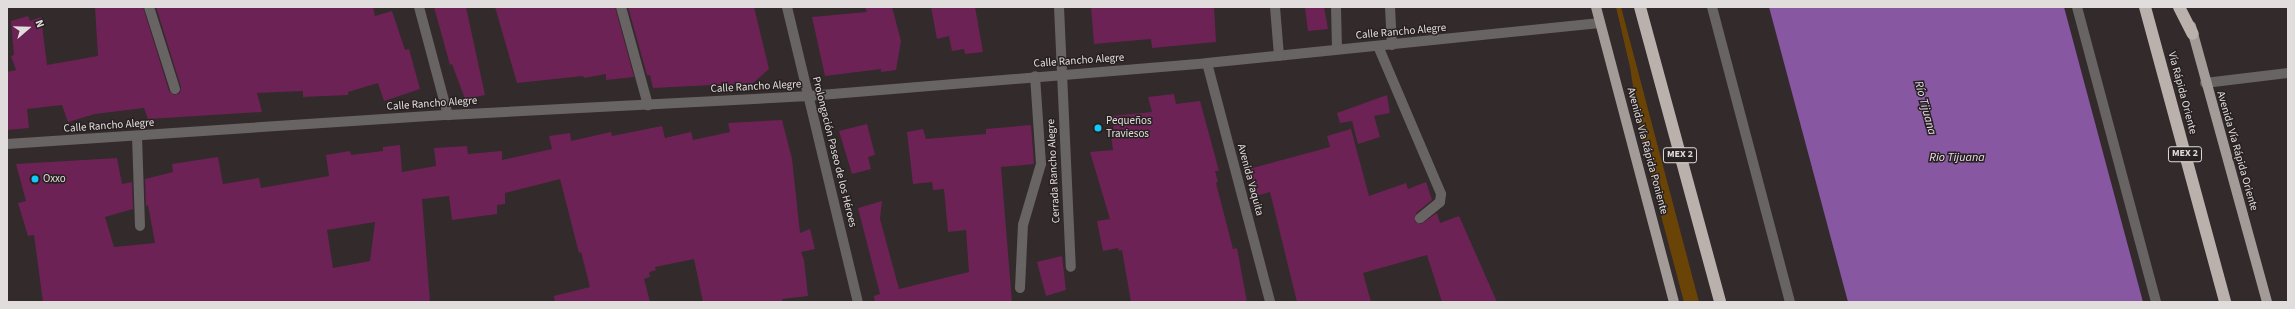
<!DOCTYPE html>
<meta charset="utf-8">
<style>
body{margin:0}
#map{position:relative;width:2295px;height:309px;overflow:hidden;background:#322a2b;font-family:"Source Sans 3",sans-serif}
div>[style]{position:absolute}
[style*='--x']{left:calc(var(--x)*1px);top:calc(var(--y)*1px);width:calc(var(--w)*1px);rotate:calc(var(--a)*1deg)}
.green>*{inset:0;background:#6a4407}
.water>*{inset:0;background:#8757a1}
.building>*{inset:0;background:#6d2255}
.minor>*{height:10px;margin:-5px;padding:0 5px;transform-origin:5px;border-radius:5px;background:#686463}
.major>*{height:10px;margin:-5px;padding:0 5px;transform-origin:5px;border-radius:5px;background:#a39b98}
.highway>*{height:12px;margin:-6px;padding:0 6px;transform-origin:6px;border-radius:6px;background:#bab1ad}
.dots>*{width:11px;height:11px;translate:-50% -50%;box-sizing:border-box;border:2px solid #282121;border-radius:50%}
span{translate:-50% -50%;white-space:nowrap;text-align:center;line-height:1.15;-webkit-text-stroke:3px #282121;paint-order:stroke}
.shield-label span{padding:1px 3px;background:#282121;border:1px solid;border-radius:3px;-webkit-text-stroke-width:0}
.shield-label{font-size:10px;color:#e2dddd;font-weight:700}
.street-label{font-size:11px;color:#e2dddd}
.poi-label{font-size:11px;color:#e2dddd}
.left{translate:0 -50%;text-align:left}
.water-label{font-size:12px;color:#eaddf1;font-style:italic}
.frame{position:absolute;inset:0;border:8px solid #e2dddd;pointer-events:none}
.north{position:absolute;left:8px;top:8px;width:40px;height:40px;-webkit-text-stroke:3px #282121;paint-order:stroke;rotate:70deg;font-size:11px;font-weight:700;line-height:16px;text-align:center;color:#e2dddd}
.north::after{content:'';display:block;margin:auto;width:14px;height:18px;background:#e2dddd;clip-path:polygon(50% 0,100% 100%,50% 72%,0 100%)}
</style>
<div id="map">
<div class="green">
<div style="clip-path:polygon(1616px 7px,1621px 7px,1699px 302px,1684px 302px,1642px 144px,1630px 67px)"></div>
</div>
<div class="water">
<div style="clip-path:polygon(1769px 7px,2064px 7px,2143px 302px,1848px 302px)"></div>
</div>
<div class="building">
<div style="clip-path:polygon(95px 7px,143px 7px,169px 91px,174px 95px,180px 93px,181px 87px,156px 7px,373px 7px,375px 16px,392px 11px,405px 50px,409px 49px,420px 89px,384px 101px,378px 83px,348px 92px,348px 95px,303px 97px,303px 91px,257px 93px,262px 112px,148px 119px,144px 108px,95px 114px,68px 122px,62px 105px,27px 109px,29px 128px,7px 130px,7px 72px,16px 70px,11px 56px,14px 55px,11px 21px,28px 16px,30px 21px,41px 17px,47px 65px,98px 56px)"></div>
<div style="clip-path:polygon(434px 7px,466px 7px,485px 95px,465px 99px,452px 64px,450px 65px)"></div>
<div style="clip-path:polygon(495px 7px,615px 7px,634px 77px,606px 80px,606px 74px,584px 78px,583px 76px,517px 83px)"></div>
<div style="clip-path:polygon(628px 7px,754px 7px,769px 69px,753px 83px,653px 88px,650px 75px,647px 75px)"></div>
<div style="clip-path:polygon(865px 7px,892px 7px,901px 41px,896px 70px,881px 72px,881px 69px,825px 76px,812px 17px,867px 12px)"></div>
<div style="clip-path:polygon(931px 7px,975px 7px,983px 52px,965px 54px,964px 49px,952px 51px,949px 36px,937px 39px)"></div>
<div style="clip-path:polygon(1091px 7px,1214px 7px,1216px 42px,1152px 48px,1151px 39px,1094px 44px)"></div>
<div style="clip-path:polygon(1305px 7px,1324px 7px,1328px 29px,1308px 31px)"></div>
<div style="clip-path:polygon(1174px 94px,1176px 104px,1200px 101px,1219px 171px,1215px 171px,1218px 182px,1216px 183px,1233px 249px,1237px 248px,1247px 302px,1131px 302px,1122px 250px,1119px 251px,1118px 248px,1103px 251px,1097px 221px,1110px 219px,1090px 152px,1113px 150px,1111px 135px,1114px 134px,1112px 116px,1152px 112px,1148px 97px)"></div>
<div style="clip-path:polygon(1387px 95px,1390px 113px,1374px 116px,1380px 137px,1358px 144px,1352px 121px,1340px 123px,1337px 113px)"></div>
<div style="clip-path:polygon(evenodd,782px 120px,792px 159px,800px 233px,810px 229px,815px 249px,801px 252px,804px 260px,808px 296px,782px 299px,783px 302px,703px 302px,694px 259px,655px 267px,656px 270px,649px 272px,650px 277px,644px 279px,650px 302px,555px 302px,554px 296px,590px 287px,581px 252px,579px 253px,560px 179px,505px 193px,505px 204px,497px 205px,497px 214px,452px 220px,449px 196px,422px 199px,430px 302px,43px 302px,34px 235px,28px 236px,18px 203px,26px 201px,16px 164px,117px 158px,122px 184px,132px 182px,133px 209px,105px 217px,114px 247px,155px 243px,148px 205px,146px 206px,145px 179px,173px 172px,172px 164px,218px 157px,223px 184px,259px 178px,261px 188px,329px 176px,326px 155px,350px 151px,351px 155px,383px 151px,383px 147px,400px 145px,402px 172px,436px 166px,434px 148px,467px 146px,468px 154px,502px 151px,502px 160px,552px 149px,549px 136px,570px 133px,571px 141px,611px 132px,612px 136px,662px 126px,665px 138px,691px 132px,693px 140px,730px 132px,728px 123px,782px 120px,375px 222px,370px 261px,333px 268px,327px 230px,375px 222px)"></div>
<div style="clip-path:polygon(867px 124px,875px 155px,868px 157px,871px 169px,852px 174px,839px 131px)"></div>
<div style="clip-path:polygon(1031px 125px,1034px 164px,1001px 167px,1012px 302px,875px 302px,874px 296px,880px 294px,858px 208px,882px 201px,880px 219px,899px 289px,969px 272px,966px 230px,948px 232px,944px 189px,933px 190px,932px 182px,913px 184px,907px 132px,923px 129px,926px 139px,986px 134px,986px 129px)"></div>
<div style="clip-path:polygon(1351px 129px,1369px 196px,1406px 183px,1408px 189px,1426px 182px,1432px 200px,1416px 213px,1415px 222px,1421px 224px,1437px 213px,1440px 223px,1459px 216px,1497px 302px,1442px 302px,1427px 255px,1363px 273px,1371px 302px,1297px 302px,1270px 192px,1256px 196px,1249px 169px,1330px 147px,1327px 136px)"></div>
<div style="clip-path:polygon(1062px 256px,1066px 290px,1046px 296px,1037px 262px)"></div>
</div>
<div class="minor">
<div style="--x:149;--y:7;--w:86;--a:72.4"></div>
<div style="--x:419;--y:7;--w:112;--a:75"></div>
<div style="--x:621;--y:7;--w:102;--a:74.6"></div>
<div style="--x:787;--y:7;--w:303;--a:76.5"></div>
<div style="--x:1059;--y:7;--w:260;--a:87.4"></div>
<div style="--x:1275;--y:7;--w:49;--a:85.3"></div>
<div style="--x:1336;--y:7;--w:42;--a:88.6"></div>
<div style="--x:1390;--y:7;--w:38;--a:87"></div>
<div style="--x:1712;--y:7;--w:305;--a:75.2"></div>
<div style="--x:2077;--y:7;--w:305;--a:75"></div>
<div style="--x:1378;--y:46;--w:161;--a:66.9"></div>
<div style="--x:1441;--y:194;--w:8;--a:97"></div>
<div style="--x:1440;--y:202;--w:26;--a:141"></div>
<div style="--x:1207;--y:63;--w:247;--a:75.2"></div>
<div style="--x:2205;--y:83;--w:84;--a:-6.9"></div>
<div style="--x:137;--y:136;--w:90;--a:88.1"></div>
<div style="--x:7;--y:144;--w:442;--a:-3.8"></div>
<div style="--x:448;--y:115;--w:361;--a:-3"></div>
<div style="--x:808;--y:96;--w:400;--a:-4.7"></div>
<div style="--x:1207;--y:63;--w:395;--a:-5.8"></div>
<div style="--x:1020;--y:288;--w:63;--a:-87.3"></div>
<div style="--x:1023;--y:225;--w:64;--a:-73.6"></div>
<div style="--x:1041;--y:164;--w:88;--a:-93.9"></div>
</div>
<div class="major">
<div style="--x:1596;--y:7;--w:305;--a:75.2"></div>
<div style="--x:2191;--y:26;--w:286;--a:74.6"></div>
</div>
<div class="highway">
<div style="--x:1640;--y:7;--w:306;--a:74.8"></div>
<div style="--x:2145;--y:7;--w:306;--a:74.8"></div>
<div style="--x:2179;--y:7;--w:30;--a:63"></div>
</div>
<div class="dots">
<div style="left:1098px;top:128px;background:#11cafb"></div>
<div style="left:35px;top:179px;background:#11cafb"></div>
</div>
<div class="shield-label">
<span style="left:2185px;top:154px">MEX 2</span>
<span style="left:1680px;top:155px">MEX 2</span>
</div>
<div class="street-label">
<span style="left:1401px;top:32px;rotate:-5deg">Calle Rancho Alegre</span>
<span style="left:1079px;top:61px;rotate:-4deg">Calle Rancho Alegre</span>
<span style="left:756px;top:87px;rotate:-3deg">Calle Rancho Alegre</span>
<span style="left:2182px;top:93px;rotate:75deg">Vía Rápida Oriente</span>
<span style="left:432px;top:104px;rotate:-4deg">Calle Rancho Alegre</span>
<span style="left:109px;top:126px;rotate:-4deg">Calle Rancho Alegre</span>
<span style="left:1647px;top:151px;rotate:75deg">Avenida Vía Rápida Poniente</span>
<span style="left:2237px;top:151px;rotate:74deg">Avenida Vía Rápida Oriente</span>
<span style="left:834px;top:152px;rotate:76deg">Prolongación Paseo de los Héroes</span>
<span style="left:1054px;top:171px;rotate:-93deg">Cerrada Rancho Alegre</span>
<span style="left:1250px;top:180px;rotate:75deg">Avenida Vaquita</span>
</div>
<div class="poi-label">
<span class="left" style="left:1106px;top:128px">Pequeños<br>Traviesos</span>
<span class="left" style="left:43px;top:179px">Oxxo</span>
</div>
<div class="water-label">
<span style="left:1925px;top:108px;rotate:75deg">Río Tijuana</span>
<span style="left:1957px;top:158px">Rio Tijuana</span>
</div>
<div class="frame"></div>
<div class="north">N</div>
</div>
